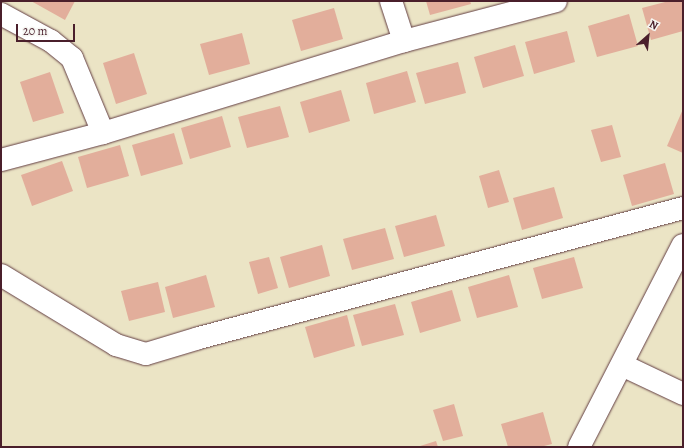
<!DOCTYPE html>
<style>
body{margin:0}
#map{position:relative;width:684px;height:448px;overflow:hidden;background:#ebe4c5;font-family:Alegreya,serif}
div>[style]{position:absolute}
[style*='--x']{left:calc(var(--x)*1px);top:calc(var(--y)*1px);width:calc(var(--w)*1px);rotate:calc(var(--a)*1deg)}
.building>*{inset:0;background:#e2ae9b}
.roads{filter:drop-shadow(0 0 1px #623d42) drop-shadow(0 0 1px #623d42)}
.minor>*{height:22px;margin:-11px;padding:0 11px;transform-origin:11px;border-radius:11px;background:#fff}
span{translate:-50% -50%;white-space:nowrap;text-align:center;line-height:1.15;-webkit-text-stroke:3.5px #f6f6f2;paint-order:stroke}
.frame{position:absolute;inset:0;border:2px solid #4a1f2b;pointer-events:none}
.north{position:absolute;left:628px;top:16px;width:40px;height:40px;-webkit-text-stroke:3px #f6f6f2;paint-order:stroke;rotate:27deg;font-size:11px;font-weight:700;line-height:16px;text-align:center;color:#4a1f2b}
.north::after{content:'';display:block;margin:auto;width:14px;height:18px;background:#4a1f2b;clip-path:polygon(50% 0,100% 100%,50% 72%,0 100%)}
.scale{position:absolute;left:16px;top:24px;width:59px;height:18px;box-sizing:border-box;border:2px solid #4a1f2b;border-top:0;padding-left:5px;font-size:12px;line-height:14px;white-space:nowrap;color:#4a1f2b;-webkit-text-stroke:3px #f6f6f2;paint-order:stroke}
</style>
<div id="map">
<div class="building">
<div style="clip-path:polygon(31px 1px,75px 1px,65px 20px)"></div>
<div style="clip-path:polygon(426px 1px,470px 1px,471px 4px,430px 15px)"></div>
<div style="clip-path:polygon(669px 1px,683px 1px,683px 31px,651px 40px,642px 8px)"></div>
<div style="clip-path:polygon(334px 8px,343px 39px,301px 51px,292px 20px)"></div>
<div style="clip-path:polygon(629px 14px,638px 46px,597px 57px,588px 26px)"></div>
<div style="clip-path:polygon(567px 31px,575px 62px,534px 74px,525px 42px)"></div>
<div style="clip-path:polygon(242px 33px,250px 64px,209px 75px,200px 44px)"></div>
<div style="clip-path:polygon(515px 45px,524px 76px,483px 88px,474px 57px)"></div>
<div style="clip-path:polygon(134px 53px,147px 94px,116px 104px,103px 63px)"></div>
<div style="clip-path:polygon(458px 62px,466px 93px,425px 104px,416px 73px)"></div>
<div style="clip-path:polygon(407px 71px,416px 102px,374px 114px,366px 83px)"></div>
<div style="clip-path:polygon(50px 72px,64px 113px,33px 122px,20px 82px)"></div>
<div style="clip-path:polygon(341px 90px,350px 121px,309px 133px,300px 102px)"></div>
<div style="clip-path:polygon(280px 106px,289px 137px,247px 148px,238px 117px)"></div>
<div style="clip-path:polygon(683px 109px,683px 153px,667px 146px)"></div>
<div style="clip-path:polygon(222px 116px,231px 147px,190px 159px,181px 128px)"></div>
<div style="clip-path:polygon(612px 125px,621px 157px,601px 162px,591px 130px)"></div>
<div style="clip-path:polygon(174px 133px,183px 164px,141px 176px,132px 145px)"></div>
<div style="clip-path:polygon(120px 145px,129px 176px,87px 188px,78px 157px)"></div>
<div style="clip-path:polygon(62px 161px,73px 191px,32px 206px,21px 175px)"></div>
<div style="clip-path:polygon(665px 163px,674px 194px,632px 206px,623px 175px)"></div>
<div style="clip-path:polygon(499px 170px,509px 202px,488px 208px,479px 176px)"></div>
<div style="clip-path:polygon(554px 187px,563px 218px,522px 230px,513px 198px)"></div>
<div style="clip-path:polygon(436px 215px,445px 246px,404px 257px,395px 226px)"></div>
<div style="clip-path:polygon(385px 228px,394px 259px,352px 270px,343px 239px)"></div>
<div style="clip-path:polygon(322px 245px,330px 276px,289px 288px,280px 257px)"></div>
<div style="clip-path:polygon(269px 257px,278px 288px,258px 294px,249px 262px)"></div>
<div style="clip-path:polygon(574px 257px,583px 288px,542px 299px,533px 268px)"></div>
<div style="clip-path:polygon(206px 275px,215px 307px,173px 318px,165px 287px)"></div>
<div style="clip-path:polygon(509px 275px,518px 307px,477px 318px,468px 287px)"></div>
<div style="clip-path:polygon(158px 282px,165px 312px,129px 321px,121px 291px)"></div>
<div style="clip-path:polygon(452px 290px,461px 321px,420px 333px,411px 302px)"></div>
<div style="clip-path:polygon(395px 304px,404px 335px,362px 346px,353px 315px)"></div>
<div style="clip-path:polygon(347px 315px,355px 346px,314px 358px,305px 327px)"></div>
<div style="clip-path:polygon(454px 404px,463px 436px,443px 441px,433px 410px)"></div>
<div style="clip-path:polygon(543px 412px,552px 444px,540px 447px,508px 447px,501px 424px)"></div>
<div style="clip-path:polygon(436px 441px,438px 447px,417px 447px)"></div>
</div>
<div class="roads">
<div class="minor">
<div style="--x:391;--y:1;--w:42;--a:72"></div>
<div style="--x:1;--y:14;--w:57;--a:28.4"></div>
<div style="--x:51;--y:41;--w:27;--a:39"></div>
<div style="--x:72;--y:58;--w:81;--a:67.5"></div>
<div style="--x:1;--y:160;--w:106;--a:-14.8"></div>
<div style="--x:103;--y:133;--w:315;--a:-17"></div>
<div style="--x:404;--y:41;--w:157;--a:-14.7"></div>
<div style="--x:1;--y:275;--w:135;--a:31.3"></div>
<div style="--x:116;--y:345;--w:31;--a:17"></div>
<div style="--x:146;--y:354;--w:55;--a:-16.8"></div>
<div style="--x:199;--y:338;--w:501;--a:-15.03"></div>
<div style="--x:622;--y:365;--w:68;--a:25.4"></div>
<div style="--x:579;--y:447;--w:227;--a:-62.8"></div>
</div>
</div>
<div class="frame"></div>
<div class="north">N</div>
<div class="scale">20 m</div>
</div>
